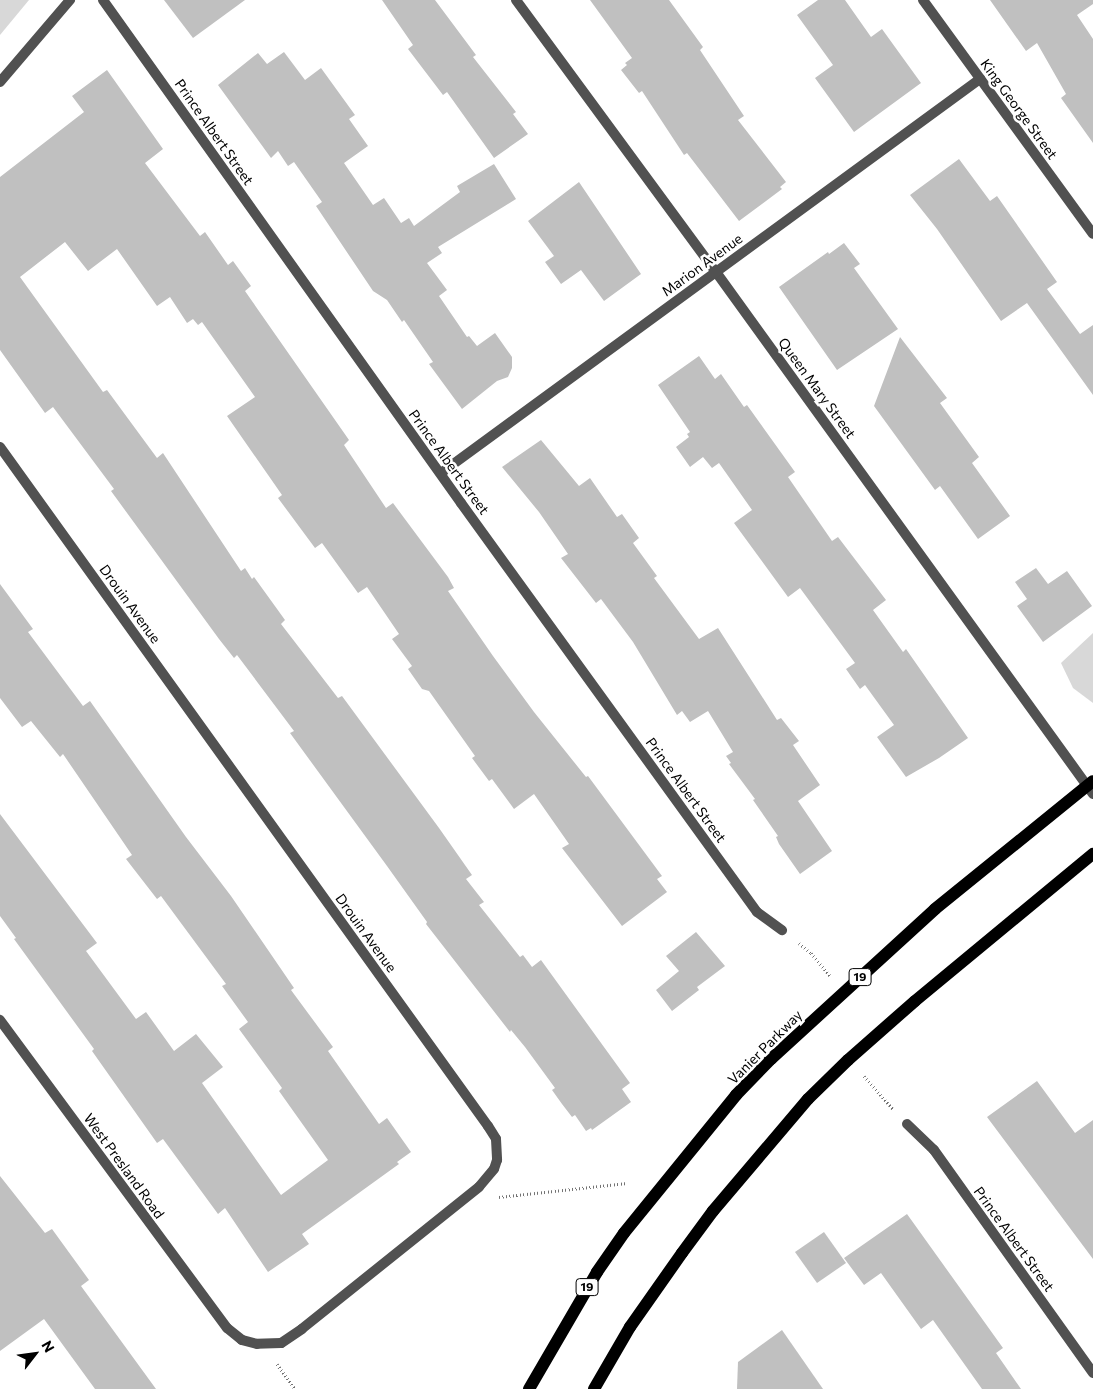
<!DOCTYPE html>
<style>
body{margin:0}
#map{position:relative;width:1093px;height:1389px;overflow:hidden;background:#fff;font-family:Commissioner,sans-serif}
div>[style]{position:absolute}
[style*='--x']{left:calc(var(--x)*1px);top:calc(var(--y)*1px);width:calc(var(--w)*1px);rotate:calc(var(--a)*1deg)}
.green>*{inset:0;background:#d8d8d8}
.building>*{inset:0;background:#c0c0c0}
.path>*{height:3px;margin-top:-1.5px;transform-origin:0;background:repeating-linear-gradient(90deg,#737373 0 1px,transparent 0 3.5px)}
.minor>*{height:10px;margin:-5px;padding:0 5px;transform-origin:5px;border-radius:5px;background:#515151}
.primary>*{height:12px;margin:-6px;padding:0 6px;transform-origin:6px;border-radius:6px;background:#000}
span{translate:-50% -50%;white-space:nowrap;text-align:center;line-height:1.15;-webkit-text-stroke:5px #fff;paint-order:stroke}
.shield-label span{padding:1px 4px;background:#fff;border:1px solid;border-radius:4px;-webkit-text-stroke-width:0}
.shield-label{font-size:12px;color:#000;font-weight:700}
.street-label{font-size:14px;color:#000}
.north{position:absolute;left:10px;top:1329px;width:50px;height:50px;-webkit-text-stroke:4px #fff;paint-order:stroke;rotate:60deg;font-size:14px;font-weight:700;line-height:20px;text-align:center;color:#000}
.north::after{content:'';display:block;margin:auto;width:18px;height:22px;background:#000;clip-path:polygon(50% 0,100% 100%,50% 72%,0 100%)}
</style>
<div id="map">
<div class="green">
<div style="clip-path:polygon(0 0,29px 0,0 35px)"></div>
<div style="clip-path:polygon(1093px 633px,1093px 703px,1073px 688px,1061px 663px)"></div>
</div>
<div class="building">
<div style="clip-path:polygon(164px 0,245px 0,193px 38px)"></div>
<div style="clip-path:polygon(382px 0,435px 0,476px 55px,473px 57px,516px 112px,513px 114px,528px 134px,494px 158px,447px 92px,443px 95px,408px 49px,413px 45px)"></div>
<div style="clip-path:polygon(590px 0,669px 0,703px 47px,700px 50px,744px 116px,738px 120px,786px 182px,780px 187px,782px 189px,739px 221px,687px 153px,684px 155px,642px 91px,639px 93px,621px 70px,627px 65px,625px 63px,632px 58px)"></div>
<div style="clip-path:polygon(818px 0,845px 0,871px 37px,882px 29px,921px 83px,854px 132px,815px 78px,833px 65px,797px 15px)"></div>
<div style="clip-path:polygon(990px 0,1093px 0,1093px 4px,1077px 15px,1093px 39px,1093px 143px,1061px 98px,1066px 94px,1037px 43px,1026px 51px)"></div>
<div style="clip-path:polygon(284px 52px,305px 80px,321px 68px,355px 115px,349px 119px,368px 146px,344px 163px,373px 205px,384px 198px,401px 223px,409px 218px,414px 226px,460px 192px,457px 186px,494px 164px,516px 199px,438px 247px,442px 253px,427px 263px,447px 290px,439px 296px,467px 337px,469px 336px,477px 346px,495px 333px,512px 357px,512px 368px,508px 377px,497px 381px,462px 409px,429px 364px,433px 362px,404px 320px,402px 322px,387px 300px,373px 291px,316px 206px,322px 202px,294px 162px,288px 166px,278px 151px,271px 158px,218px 85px,258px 53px,267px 64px)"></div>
<div style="clip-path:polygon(107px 70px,163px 149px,145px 163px,200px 236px,205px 232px,228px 265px,233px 261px,251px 286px,245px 291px,349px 440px,344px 445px,386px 508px,393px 503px,448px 577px,454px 588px,448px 591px,493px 656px,534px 712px,586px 777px,588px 776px,662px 876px,657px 879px,667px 892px,622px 926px,562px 848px,569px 844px,534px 794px,514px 809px,492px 779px,489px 781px,472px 758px,475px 756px,429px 691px,422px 689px,408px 669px,412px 666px,392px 639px,399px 634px,367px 587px,358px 593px,322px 543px,315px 548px,278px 498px,282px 495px,227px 416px,255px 397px,202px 322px,198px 325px,193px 319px,187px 323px,170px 297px,157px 306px,117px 249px,88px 271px,65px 242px,20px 277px,103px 392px,107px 390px,157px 458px,163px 453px,241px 571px,245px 568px,252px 579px,254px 577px,285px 620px,281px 624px,338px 698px,342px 696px,439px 828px,472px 875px,466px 879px,484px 902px,479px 905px,520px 957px,523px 955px,532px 967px,541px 960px,630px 1083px,622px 1089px,631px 1102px,592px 1130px,591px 1128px,586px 1131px,575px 1115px,572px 1117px,562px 1104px,552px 1090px,555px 1088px,525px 1047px,511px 1030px,510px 1032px,426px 924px,427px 922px,387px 866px,290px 733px,294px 731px,237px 655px,234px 658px,219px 639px,111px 491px,114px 489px,53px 407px,45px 413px,0 350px,0 177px,84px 112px,72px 96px)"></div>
<div style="clip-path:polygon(959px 159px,990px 201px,997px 196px,1057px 282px,1047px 289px,1080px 334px,1093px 325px,1093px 395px,1027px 303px,1001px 321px,937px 229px,910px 195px)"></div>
<div style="clip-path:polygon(579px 182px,641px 274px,604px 301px,581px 270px,561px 284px,545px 262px,554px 256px,528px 221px)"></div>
<div style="clip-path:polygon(844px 243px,860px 264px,854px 268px,898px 329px,837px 370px,779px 287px,828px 252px,829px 254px)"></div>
<div style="clip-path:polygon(900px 337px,947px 398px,940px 403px,979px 457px,972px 463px,1010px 516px,978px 539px,940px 486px,935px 490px,874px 406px)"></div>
<div style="clip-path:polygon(699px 356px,715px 379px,721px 374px,744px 407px,747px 405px,795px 472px,788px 477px,832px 541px,838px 537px,886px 600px,873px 610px,903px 652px,906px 649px,968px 738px,939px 758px,906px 777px,877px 737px,894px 725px,865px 685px,860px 689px,846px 669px,855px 663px,800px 588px,788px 597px,734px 523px,752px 510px,719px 463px,712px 468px,703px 457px,690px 467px,676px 447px,689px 437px,687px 434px,690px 432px,658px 385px)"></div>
<div style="clip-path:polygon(541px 440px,579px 486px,590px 478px,617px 517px,622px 514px,639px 538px,633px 543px,657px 576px,654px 578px,699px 639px,718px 628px,777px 720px,781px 718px,799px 741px,793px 745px,820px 785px,798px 801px,832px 851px,800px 874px,779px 844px,776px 837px,778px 836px,753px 800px,755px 799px,729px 764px,731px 763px,726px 756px,733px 752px,708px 711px,690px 722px,682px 711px,677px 715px,633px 642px,601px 599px,596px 603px,561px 558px,568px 554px,539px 512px,502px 467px)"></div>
<div style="clip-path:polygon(1036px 568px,1048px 584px,1067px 571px,1092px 606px,1043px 642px,1017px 606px,1027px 599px,1015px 582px)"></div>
<div style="clip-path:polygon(0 584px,33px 629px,28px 632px,83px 706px,90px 701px,186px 837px,231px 896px,294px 988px,291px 990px,333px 1047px,328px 1051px,379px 1124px,387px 1118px,411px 1152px,397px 1162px,399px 1164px,302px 1234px,309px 1244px,268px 1272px,225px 1208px,218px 1214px,163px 1139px,157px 1143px,92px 1051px,94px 1049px,14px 939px,16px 938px,0 916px,0 814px,97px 943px,86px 951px,136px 1019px,146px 1012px,174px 1051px,196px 1034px,223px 1067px,202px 1083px,281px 1195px,328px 1160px,279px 1091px,282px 1088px,239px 1029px,248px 1022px,222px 986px,226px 984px,161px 896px,157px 899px,126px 859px,132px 855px,63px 754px,60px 757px,31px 721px,22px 727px,0 698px)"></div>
<div style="clip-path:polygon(696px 932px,725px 966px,697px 987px,699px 990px,672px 1011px,656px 990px,679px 971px,666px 956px)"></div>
<div style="clip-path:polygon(1037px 1081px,1075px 1133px,1093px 1120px,1093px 1259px,987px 1117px)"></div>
<div style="clip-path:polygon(0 1176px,45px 1233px,52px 1229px,89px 1280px,81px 1286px,156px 1389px,95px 1389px,44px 1319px,0 1351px)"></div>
<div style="clip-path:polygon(907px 1214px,1003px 1348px,996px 1353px,1021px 1389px,982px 1389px,933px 1320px,921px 1329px,881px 1273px,864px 1285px,844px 1258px)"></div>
<div style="clip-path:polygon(824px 1232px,846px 1263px,817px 1283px,795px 1252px)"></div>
<div style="clip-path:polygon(782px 1330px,823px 1389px,737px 1389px,738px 1362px)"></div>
</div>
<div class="path">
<div style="--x:799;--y:943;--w:16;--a:40"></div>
<div style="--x:811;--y:953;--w:30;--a:50"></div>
<div style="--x:864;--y:1076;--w:44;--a:48.7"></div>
<div style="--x:499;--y:1197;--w:129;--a:-6.2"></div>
<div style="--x:277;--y:1364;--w:31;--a:54"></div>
</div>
<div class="minor">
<div style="--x:103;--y:0;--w:617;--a:54.56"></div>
<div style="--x:461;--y:503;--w:505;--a:54.11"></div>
<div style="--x:757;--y:912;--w:31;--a:36"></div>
<div style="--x:516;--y:0;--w:338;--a:53.7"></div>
<div style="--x:716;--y:272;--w:644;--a:54.16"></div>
<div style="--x:923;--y:0;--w:289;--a:54"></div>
<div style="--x:0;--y:82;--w:108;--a:-49.5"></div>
<div style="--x:0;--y:447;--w:836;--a:54.3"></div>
<div style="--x:488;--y:1126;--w:15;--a:58"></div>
<div style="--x:496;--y:1139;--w:21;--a:87"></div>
<div style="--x:497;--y:1160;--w:9;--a:108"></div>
<div style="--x:494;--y:1169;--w:23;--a:130"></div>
<div style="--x:479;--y:1187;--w:227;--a:141.3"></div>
<div style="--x:302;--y:1329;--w:25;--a:146"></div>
<div style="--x:281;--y:1343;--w:24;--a:178"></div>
<div style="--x:257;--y:1344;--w:16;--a:-165"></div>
<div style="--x:242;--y:1340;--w:19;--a:-141"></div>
<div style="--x:227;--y:1328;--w:383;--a:-126.4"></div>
<div style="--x:441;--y:473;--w:668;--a:-36.17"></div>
<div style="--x:907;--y:1124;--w:37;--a:44"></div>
<div style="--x:934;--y:1150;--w:274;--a:54.5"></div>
</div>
<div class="primary">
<div style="--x:529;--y:1389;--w:135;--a:-59.8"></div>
<div style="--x:597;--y:1272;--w:47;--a:-55.3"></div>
<div style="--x:624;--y:1233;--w:178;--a:-50.9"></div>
<div style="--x:736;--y:1095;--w:50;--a:-45.8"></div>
<div style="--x:771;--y:1059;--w:222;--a:-42.4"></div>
<div style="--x:935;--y:909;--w:203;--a:-39"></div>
<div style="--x:594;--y:1389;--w:72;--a:-59.9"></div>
<div style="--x:630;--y:1327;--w:90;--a:-54.9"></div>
<div style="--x:682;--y:1253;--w:52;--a:-53.6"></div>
<div style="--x:713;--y:1211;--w:147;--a:-49.7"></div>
<div style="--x:808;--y:1099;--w:56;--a:-44.3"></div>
<div style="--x:848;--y:1060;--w:89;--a:-41.4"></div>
<div style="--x:915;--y:1001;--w:231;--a:-39.6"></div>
</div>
<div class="shield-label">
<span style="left:860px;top:977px">19</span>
<span style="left:587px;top:1287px">19</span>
</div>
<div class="street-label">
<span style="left:1019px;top:109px;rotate:54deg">King George Street</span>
<span style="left:214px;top:132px;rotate:55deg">Prince Albert Street</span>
<span style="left:702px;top:265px;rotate:-36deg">Marion Avenue</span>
<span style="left:817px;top:388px;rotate:54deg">Queen Mary Street</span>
<span style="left:449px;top:462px;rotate:54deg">Prince Albert Street</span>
<span style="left:130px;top:604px;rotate:54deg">Drouin Avenue</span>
<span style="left:686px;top:790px;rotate:54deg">Prince Albert Street</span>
<span style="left:366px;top:933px;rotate:54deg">Drouin Avenue</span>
<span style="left:765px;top:1047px;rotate:-45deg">Vanier Parkway</span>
<span style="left:124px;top:1166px;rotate:54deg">West Presland Road</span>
<span style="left:1014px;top:1239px;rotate:54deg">Prince Albert Street</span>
</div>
<div class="north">N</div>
</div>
